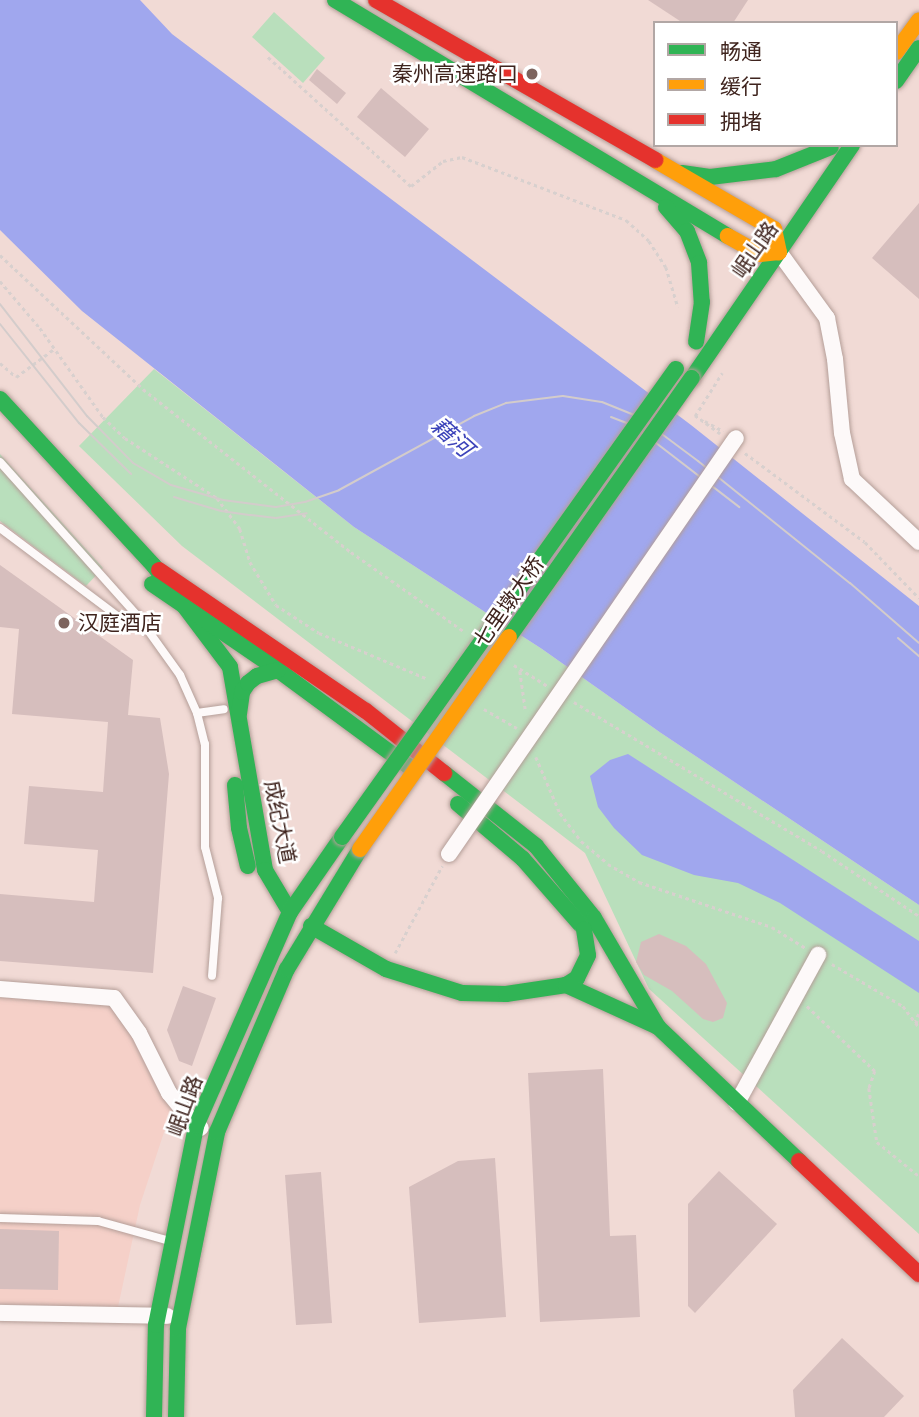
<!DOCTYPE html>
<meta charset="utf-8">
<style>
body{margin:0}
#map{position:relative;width:919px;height:1417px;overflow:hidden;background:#f1dad5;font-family:Raleway,"Noto Sans SC",sans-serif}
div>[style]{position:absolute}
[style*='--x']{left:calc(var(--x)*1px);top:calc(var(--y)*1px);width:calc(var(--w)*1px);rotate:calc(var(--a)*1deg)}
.built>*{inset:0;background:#f5d0c8}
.green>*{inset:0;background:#b9dfbc}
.water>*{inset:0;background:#a0a7ee}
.building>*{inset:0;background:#d6bebd}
.path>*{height:2.5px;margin-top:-1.25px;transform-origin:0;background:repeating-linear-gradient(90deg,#d8d0ce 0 3.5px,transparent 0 7px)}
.roads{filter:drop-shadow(0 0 2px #b49e98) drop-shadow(0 0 2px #b49e98)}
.lane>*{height:8px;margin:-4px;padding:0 4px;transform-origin:4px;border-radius:4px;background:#fdf9f9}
.street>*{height:16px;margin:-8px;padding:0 8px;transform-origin:8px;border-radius:8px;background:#fdf9f9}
.fast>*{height:16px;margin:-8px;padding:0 8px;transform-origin:8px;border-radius:8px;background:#30b455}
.slow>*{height:16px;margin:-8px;padding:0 8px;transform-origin:8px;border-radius:8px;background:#ff9f0a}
.jam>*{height:16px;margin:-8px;padding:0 8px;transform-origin:8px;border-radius:8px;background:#e5322d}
.tram>*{height:2px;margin:-1px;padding:0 1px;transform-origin:1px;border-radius:1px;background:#d3cccb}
.bridges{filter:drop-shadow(0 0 2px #b49e98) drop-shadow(0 0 2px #b49e98)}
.street-bridge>*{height:16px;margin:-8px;padding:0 8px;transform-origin:8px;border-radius:8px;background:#fdf9f9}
.fast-bridge>*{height:16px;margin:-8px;padding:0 8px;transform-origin:8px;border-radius:8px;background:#30b455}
.slow-bridge>*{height:16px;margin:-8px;padding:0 8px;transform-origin:8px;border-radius:8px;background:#ff9f0a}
.dots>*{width:19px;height:19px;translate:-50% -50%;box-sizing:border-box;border:4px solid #fff;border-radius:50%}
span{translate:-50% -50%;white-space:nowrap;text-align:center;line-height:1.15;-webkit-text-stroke:5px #fff;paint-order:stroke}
.poi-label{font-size:21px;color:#3f241e}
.right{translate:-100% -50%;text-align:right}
.left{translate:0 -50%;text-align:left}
.street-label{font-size:21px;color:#3f241e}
.water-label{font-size:23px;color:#3d44ba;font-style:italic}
.legend{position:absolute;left:653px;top:21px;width:245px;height:126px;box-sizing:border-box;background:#fff;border:2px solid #b2a7a5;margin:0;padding:9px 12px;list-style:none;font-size:21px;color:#3f241e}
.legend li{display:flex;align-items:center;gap:14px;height:35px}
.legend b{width:35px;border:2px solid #b2a7a5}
</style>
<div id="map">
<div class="built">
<div style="clip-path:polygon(0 987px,111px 994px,172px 1108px,140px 1205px,118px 1307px,0 1304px)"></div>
</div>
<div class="green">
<div style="clip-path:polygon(274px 12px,325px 58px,303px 83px,252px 37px)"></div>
<div style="clip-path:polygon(154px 369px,354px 527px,542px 649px,661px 733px,919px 905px,919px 1234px,649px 989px,585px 853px,182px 546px,79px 446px)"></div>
<div style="clip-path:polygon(0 454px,103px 568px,86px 586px,0 521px)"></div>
</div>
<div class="water">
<div style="clip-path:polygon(0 0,140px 0,172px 34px,691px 425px,919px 606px,919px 905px,661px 733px,542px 649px,354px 527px,82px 311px,0 230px)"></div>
<div style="clip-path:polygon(628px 754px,919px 941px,919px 993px,780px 903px,738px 883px,694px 875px,642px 855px,614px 828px,598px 807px,590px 776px,610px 760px)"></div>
</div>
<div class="building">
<div style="clip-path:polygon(648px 0,748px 0,733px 23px,683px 23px)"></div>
<div style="clip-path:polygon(317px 69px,346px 93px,337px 104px,309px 80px)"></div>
<div style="clip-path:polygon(381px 88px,429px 129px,405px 157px,357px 117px)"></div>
<div style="clip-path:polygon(919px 203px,919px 299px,872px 258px)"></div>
<div style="clip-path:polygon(0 565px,133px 660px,128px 715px,160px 718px,169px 774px,153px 973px,0 961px,0 894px,94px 902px,98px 850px,24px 844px,29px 786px,103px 792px,108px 722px,12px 714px,19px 629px,0 627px)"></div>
<div style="clip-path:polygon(659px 934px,686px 946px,706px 964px,727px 1003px,723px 1018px,713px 1022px,703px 1019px,672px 991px,644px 975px,636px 962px,641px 942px)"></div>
<div style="clip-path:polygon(183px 986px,216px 998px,192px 1066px,179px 1061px,167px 1030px)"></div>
<div style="clip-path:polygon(603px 1069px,610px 1236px,636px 1235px,640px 1317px,540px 1322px,528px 1073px)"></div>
<div style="clip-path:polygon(495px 1158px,506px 1317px,419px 1323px,409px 1187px,458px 1161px)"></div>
<div style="clip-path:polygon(719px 1171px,777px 1224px,695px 1313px,688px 1306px,688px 1204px)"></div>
<div style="clip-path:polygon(321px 1172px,332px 1323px,296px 1325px,285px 1175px)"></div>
<div style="clip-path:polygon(0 1229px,59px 1231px,58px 1290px,0 1289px)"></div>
<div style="clip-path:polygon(842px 1338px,904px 1396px,884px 1417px,795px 1417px,793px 1390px)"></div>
</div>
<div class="path">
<div style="--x:268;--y:57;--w:193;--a:42.1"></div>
<div style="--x:411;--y:186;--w:41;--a:-38"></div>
<div style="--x:443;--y:161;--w:19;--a:-12"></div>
<div style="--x:462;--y:157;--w:176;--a:21"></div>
<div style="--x:626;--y:220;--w:31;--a:42"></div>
<div style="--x:649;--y:241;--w:31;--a:57"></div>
<div style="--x:666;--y:267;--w:42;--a:73.3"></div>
<div style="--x:0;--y:255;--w:196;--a:43.1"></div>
<div style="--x:143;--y:389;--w:264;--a:38.1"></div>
<div style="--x:351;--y:552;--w:139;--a:35.1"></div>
<div style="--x:0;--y:281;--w:62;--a:49.6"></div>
<div style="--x:40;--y:328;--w:109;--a:54.7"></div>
<div style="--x:103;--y:417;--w:30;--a:44"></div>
<div style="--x:125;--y:438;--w:110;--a:33.1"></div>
<div style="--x:217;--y:498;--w:39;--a:53"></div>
<div style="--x:240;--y:529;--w:34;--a:73"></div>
<div style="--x:250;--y:562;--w:50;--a:58.8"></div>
<div style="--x:276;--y:605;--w:51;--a:33.1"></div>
<div style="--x:319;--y:633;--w:118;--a:22.9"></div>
<div style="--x:0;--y:363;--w:21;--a:41"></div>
<div style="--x:16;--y:377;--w:47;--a:-36.4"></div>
<div style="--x:705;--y:421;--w:21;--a:29"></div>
<div style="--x:720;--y:434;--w:31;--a:-144"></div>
<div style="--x:695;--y:416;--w:51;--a:-57.9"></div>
<div style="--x:745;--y:453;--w:149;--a:36.6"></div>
<div style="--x:865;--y:542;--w:78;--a:46"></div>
<div style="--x:514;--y:665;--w:39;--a:32"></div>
<div style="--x:520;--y:671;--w:42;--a:81.9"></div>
<div style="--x:574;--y:702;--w:289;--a:31"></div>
<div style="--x:822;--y:851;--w:117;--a:33.8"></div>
<div style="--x:484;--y:709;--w:38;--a:30"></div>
<div style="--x:536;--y:757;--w:61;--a:66.8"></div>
<div style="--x:560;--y:813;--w:35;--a:53"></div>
<div style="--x:581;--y:841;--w:35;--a:40"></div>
<div style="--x:608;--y:864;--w:36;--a:30"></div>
<div style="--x:639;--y:882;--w:140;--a:18.7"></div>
<div style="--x:772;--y:927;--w:39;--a:32"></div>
<div style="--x:395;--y:953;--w:99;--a:-61.6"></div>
<div style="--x:832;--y:964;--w:82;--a:30.6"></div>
<div style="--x:903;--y:1006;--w:26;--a:53"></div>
<div style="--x:807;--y:1006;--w:94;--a:43.7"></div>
<div style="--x:875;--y:1071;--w:18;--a:109"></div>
<div style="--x:869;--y:1088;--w:55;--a:81.6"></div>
<div style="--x:877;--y:1142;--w:54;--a:39"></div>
<div style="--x:919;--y:1014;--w:8;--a:120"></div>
<div style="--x:915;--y:1021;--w:4;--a:27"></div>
</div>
<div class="roads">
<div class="lane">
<div style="--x:0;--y:462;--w:205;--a:48.2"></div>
<div style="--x:137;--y:615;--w:74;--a:54.4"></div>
<div style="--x:180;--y:675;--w:42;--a:65.9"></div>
<div style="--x:197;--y:713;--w:32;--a:76"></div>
<div style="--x:205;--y:744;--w:103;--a:90"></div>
<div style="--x:205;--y:847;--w:53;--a:75.7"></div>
<div style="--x:218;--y:898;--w:78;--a:94.4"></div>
<div style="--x:0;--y:528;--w:156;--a:36.9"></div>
<div style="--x:125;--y:622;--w:14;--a:-30"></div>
<div style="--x:197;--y:713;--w:27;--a:-8"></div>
<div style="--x:0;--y:1218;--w:98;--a:1.8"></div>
<div style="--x:98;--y:1221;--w:75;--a:15.5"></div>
</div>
<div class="street">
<div style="--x:779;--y:252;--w:82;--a:54"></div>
<div style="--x:827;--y:318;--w:42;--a:79"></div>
<div style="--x:835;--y:359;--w:74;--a:84.6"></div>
<div style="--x:842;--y:433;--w:47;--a:77.7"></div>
<div style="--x:852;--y:479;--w:92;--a:43.2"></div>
<div style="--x:0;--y:989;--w:114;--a:4.5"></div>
<div style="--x:114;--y:998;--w:43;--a:54.5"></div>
<div style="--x:139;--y:1033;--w:67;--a:63.4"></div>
<div style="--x:169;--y:1093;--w:43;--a:50.7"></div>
<div style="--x:196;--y:1126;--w:5;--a:22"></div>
<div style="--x:737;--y:1103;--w:169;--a:-61.3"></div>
<div style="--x:0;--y:1313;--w:167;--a:1"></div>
</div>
<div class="fast">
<div style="--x:335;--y:0;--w:458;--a:31"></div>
<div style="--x:896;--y:81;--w:40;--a:-55.1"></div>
<div style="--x:682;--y:173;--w:28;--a:8"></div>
<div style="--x:710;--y:177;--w:66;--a:-6.9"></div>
<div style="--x:776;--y:169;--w:59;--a:-21.8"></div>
<div style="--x:666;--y:207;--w:32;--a:49"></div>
<div style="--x:687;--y:231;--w:34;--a:69"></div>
<div style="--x:699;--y:263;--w:39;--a:86"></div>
<div style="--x:702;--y:302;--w:40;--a:98.5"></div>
<div style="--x:692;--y:378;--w:283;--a:-55.5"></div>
<div style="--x:0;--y:399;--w:227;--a:47.3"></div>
<div style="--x:154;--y:566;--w:126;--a:53"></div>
<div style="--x:230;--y:667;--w:206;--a:80.2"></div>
<div style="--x:265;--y:870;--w:49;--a:59.2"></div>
<div style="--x:152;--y:584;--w:153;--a:34.3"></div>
<div style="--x:278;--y:670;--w:165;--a:36.4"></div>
<div style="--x:239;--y:714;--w:22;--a:-82"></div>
<div style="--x:242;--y:692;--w:11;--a:-56"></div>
<div style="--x:248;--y:683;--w:11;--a:-38"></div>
<div style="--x:257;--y:676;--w:22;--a:-16"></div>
<div style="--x:444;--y:773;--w:117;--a:38.4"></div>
<div style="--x:536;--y:846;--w:92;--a:51.1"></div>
<div style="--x:594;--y:918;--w:126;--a:59.6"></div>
<div style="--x:658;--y:1027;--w:195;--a:43.5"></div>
<div style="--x:235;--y:785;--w:43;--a:84.7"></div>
<div style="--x:239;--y:828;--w:39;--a:77"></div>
<div style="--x:458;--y:804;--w:85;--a:40.2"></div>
<div style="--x:523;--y:859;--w:86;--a:48.8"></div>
<div style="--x:311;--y:926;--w:86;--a:29.8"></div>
<div style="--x:386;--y:969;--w:80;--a:17.5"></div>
<div style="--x:462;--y:993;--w:44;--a:1.3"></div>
<div style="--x:506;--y:994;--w:61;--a:-8.5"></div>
<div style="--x:566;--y:985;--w:13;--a:-32"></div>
<div style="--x:577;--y:978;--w:25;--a:-64"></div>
<div style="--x:588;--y:955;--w:26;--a:-99"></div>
<div style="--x:566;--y:985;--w:101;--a:24.5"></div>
<div style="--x:154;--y:1417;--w:92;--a:-88.8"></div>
<div style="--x:156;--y:1325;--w:203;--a:-78.6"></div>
<div style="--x:196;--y:1126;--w:234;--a:-66.3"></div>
<div style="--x:290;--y:912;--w:91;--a:-55.3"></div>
<div style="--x:176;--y:1417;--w:89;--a:-88.7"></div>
<div style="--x:178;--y:1328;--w:200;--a:-78.7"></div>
<div style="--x:217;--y:1132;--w:177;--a:-66.8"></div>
<div style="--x:287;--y:969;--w:140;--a:-58.7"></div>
</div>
<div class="slow">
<div style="--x:896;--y:52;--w:39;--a:-54"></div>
<div style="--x:655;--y:160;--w:138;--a:30.1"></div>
<div style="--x:774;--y:229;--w:24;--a:78"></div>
<div style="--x:779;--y:252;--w:19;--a:174"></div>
<div style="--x:760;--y:254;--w:37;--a:-151"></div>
</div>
<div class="jam">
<div style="--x:376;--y:0;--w:322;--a:29.8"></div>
<div style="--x:159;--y:570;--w:250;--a:34.3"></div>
<div style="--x:366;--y:711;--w:100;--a:38.5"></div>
<div style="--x:799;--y:1161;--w:165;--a:43.3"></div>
</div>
</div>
<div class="tram">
<div style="--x:0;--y:304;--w:142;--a:52.2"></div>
<div style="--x:87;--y:416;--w:66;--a:45.6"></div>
<div style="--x:133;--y:463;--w:44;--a:30.1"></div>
<div style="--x:171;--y:485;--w:54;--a:16.1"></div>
<div style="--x:223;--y:500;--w:53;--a:7.5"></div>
<div style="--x:276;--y:507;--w:29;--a:-10"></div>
<div style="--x:305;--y:502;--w:36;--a:-19"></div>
<div style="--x:339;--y:490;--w:154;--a:-28.7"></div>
<div style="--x:474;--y:416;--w:35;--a:-22"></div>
<div style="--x:506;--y:403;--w:57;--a:-7"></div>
<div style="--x:563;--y:396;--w:39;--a:9"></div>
<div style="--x:602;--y:402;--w:40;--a:22"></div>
<div style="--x:639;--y:417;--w:74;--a:36.7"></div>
<div style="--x:698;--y:461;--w:195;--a:38.8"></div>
<div style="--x:850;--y:583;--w:91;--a:41"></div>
<div style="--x:0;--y:324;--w:127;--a:51.4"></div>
<div style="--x:79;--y:423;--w:73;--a:44.4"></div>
<div style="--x:611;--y:417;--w:25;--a:21"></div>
<div style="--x:634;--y:426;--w:133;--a:37.6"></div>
<div style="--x:174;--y:497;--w:49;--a:16.6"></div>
<div style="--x:221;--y:511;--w:30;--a:8"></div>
<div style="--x:251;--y:515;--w:25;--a:7"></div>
<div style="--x:276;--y:518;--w:31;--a:-9"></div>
<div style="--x:898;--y:638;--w:28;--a:41"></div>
</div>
<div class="bridges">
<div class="street-bridge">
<div style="--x:449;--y:854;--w:505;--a:-55.4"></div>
</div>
<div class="fast-bridge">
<div style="--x:509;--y:637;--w:317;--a:-54.8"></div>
<div style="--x:342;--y:837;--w:575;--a:-54.49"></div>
</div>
<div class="slow-bridge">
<div style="--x:360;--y:849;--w:259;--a:-54.9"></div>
</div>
</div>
<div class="dots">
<div style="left:532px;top:74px;background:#7d645e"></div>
<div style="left:64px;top:623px;background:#7d645e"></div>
</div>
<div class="poi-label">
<span class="right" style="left:518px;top:74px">秦州高速路口</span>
<span class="left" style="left:78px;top:623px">汉庭酒店</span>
</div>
<div class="street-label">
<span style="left:755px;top:250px;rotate:-55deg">岷山路</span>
<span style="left:509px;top:602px;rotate:-55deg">七里墩大桥</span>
<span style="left:280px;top:822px;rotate:79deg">成纪大道</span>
<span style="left:185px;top:1106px;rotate:-70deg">岷山路</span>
</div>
<div class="water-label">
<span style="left:452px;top:437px;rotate:42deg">藉河</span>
</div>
<ul class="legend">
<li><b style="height:9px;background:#30b455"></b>畅通</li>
<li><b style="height:9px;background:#ff9f0a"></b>缓行</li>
<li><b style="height:9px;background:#e5322d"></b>拥堵</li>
</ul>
</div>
